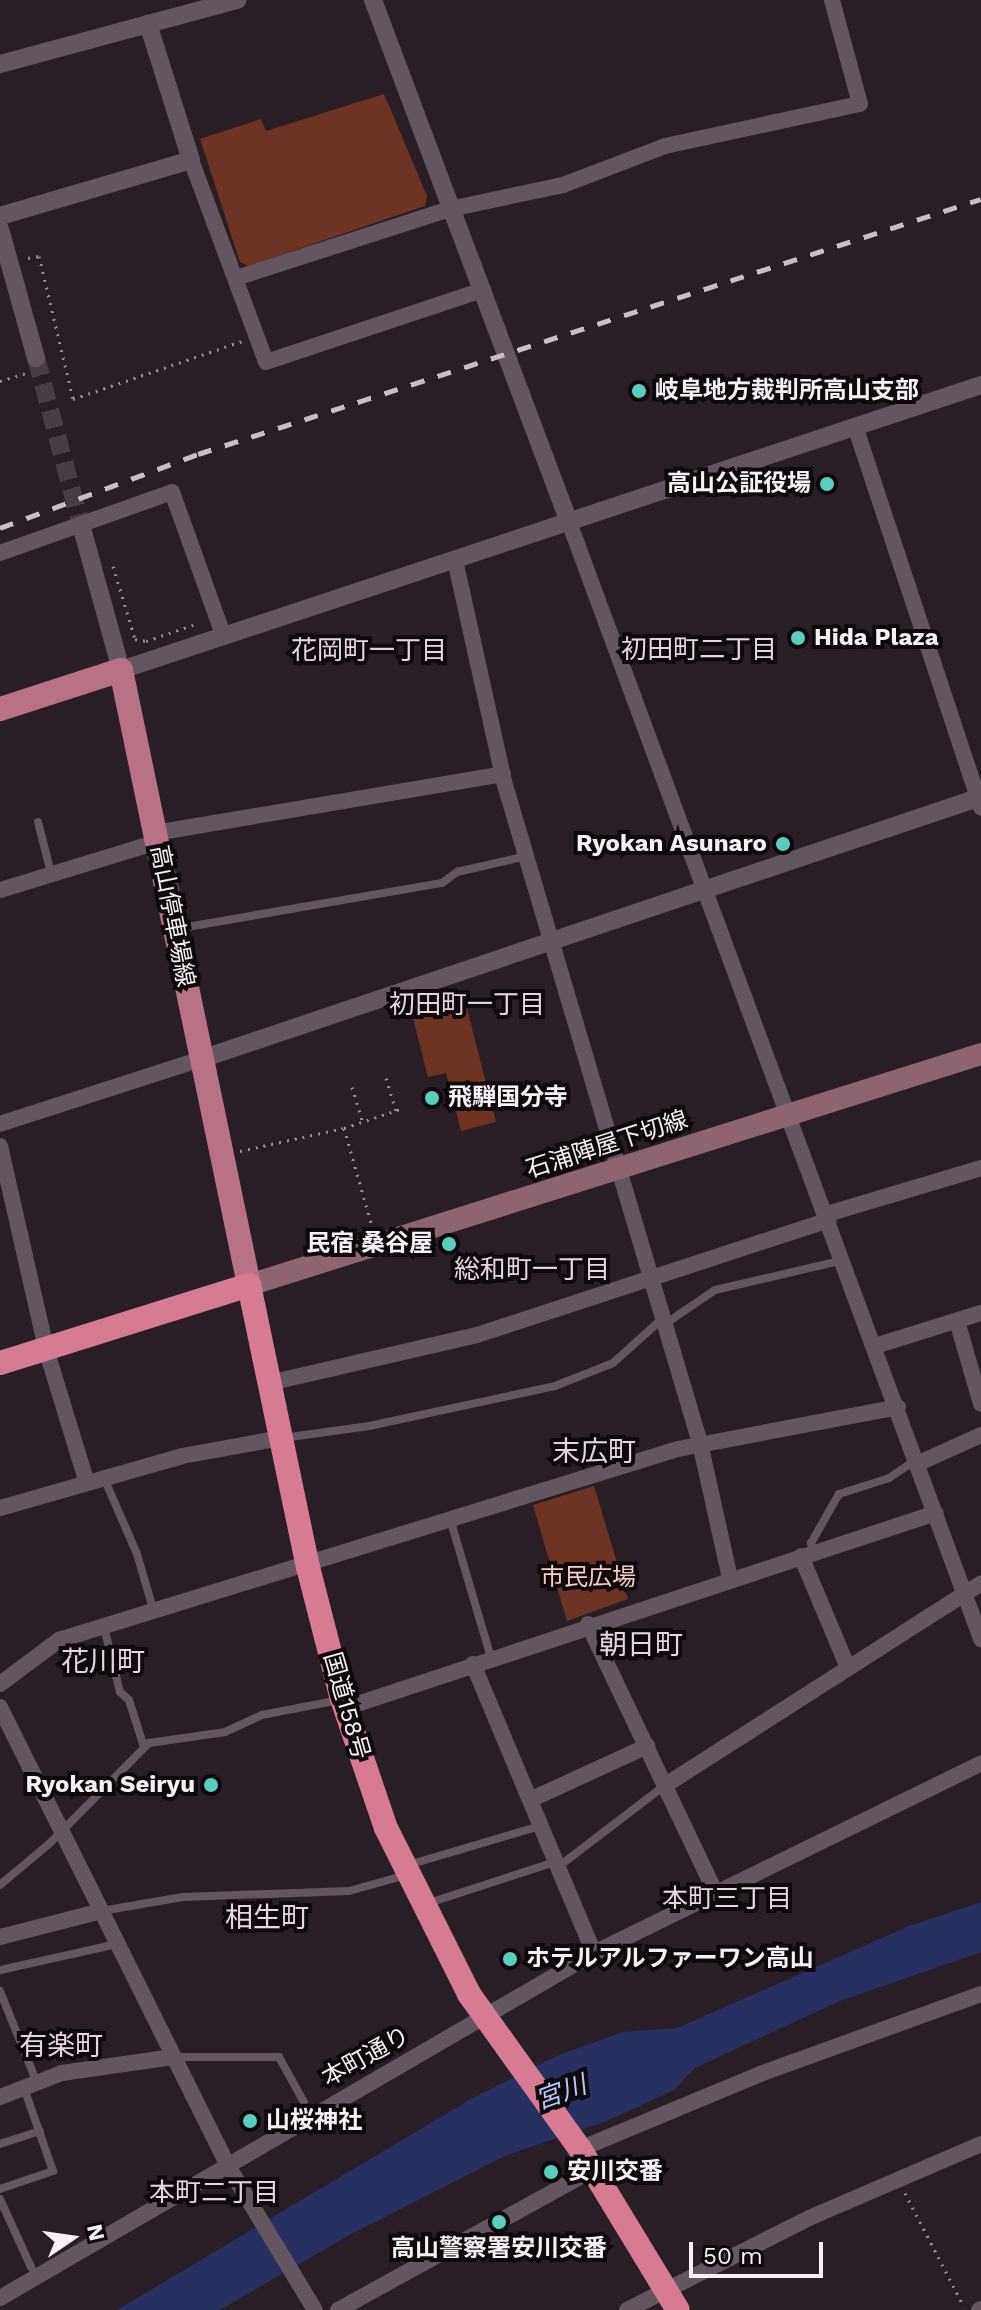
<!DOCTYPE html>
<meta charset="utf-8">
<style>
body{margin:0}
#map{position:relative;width:981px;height:2310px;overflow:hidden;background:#291e26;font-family:"Work Sans","Noto Sans JP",sans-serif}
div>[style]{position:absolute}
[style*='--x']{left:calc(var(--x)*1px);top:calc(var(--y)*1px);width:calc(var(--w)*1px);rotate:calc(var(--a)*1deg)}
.green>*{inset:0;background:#6d3323}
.water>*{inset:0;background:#282f61}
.tertiary-tunnel>*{height:18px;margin-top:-9px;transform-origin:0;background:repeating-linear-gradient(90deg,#483d45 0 18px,transparent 0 27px)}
.path>*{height:3px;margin-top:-1.5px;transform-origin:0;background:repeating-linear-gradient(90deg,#968d94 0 2px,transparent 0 8px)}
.service>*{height:8px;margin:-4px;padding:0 4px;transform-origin:4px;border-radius:4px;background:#635660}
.minor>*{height:16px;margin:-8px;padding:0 8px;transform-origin:8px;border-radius:8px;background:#635660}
.tertiary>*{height:18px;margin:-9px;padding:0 9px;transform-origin:9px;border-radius:9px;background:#635660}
.secondary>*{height:22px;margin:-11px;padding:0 11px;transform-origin:11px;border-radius:11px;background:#8e6473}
.primary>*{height:24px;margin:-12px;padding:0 12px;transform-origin:12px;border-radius:12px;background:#b97285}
.trunk>*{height:24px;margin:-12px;padding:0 12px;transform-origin:12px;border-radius:12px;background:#d67b92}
.rail>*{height:5px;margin-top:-2.5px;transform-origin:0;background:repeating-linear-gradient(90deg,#c7bfc5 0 14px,transparent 0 28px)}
.dots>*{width:22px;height:22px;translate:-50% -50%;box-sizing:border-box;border:4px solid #0e090d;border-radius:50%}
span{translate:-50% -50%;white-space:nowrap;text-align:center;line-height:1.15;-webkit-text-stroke:8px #0e090d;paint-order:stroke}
.poi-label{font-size:24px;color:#f7eff5;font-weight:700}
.left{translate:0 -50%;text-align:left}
.right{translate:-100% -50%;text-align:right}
.street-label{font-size:24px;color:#f7eff5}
.park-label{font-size:24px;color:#f5cec3}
.neighbourhood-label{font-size:26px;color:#e5d5e1}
.water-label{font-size:26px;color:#bbc7f8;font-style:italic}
.quarter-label{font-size:28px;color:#e5d5e1}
.north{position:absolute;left:32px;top:2198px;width:80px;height:80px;-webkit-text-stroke:6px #0e090d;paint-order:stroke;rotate:77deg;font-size:22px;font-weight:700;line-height:32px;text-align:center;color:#f7eff5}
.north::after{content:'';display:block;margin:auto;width:28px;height:36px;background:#f7eff5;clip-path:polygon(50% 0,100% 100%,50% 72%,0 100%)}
.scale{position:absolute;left:689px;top:2242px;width:134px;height:36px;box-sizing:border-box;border:4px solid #f7eff5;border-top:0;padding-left:10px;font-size:24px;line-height:28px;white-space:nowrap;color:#f7eff5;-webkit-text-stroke:6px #0e090d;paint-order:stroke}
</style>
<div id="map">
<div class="green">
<div style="clip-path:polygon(384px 94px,427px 196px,425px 206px,248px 266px,240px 262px,200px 139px,261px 119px,266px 131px)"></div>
<div style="clip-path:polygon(464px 997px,496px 1122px,461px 1131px,446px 1073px,428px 1077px,411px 1010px)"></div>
<div style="clip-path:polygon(594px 1486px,628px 1599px,567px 1621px,533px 1505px)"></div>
</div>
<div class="water">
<div style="clip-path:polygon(981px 1902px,981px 1952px,840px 2001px,695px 2068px,674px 2090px,607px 2121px,507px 2155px,351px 2234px,220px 2310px,117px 2310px,471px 2099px,559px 2055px,623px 2032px,677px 2028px,909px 1926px)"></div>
</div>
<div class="tertiary-tunnel">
<div style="--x:36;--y:358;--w:180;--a:74.9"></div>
</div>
<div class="path">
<div style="--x:28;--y:258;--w:11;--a:-10"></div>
<div style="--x:39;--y:256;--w:147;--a:76.6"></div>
<div style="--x:73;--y:399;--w:179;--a:-18.9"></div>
<div style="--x:0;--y:381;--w:27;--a:-17"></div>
<div style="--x:113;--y:566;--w:76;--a:73.2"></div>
<div style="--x:135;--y:639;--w:11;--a:10"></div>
<div style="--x:146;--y:641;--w:53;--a:-18.8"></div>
<div style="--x:386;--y:1078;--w:34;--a:73"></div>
<div style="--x:352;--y:1087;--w:38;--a:73"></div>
<div style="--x:344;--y:1128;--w:59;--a:-18.7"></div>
<div style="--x:240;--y:1151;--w:107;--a:-12.5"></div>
<div style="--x:344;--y:1128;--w:102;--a:74.1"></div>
<div style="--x:905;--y:2193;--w:128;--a:62.6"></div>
</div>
<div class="service">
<div style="--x:38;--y:822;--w:53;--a:75.7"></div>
<div style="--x:187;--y:927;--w:259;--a:-9.8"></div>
<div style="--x:442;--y:883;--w:19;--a:-36"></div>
<div style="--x:457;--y:872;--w:72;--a:-12.9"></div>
<div style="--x:665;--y:1324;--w:60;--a:-34.2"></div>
<div style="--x:715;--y:1290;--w:132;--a:-13.1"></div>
<div style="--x:283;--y:1438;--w:87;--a:-7.9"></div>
<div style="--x:369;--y:1426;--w:190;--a:-12.1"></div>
<div style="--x:555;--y:1386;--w:62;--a:-21.6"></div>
<div style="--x:613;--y:1363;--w:67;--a:-42"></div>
<div style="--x:104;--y:1478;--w:83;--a:66.5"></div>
<div style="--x:137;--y:1554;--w:60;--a:73.7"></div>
<div style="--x:451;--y:1522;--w:142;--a:73.6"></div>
<div style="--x:813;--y:1551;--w:8;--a:-104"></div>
<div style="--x:811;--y:1543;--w:56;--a:-60.3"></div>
<div style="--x:839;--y:1494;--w:52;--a:-17.7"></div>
<div style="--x:889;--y:1478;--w:32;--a:-34"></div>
<div style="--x:104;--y:1627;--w:67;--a:76.2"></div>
<div style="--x:120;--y:1692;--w:12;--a:42"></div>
<div style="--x:129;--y:1700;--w:49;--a:72.3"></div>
<div style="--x:415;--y:1863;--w:130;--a:-16.5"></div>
<div style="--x:558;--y:1867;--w:133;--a:-37.4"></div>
<div style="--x:0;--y:1885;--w:65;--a:-40"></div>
<div style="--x:50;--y:1843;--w:141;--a:-45.3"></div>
<div style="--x:149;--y:1743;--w:77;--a:-8.2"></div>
<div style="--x:225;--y:1732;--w:41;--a:-24.7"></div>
<div style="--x:262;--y:1715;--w:78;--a:-11"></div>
<div style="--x:435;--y:1901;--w:126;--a:-18"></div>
<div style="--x:101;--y:1911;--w:83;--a:-9.7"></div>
<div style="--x:183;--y:1897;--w:166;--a:-2.1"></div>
<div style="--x:349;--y:1891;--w:59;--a:-15.7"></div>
<div style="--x:0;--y:1970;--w:120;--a:-12.5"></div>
<div style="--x:0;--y:1991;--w:99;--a:68.1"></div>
<div style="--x:174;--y:2057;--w:105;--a:0"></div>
<div style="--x:279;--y:2057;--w:66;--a:61.1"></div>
<div style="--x:0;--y:2144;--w:42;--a:-18"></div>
<div style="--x:0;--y:2189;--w:56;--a:-18.8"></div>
<div style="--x:53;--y:2171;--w:88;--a:-109.3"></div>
<div style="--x:0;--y:2199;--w:75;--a:65.5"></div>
</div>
<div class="minor">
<div style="--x:191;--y:160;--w:215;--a:69.6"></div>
<div style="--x:266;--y:362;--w:229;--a:-18.4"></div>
<div style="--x:236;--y:278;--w:225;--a:-17.9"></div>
<div style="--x:450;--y:209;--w:116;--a:-12"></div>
<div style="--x:563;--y:185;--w:109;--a:-20.9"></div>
<div style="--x:665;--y:146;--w:199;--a:-12.2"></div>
<div style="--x:860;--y:104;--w:108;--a:-105.1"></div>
<div style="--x:855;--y:426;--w:402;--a:71.7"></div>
<div style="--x:569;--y:522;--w:1191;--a:69.75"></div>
<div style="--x:0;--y:553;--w:182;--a:-19.5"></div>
<div style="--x:172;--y:492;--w:154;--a:70.3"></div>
<div style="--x:455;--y:560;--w:230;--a:77.5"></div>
<div style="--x:505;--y:785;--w:686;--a:73.49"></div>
<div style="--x:700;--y:1443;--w:138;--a:77.5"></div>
<div style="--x:155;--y:833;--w:353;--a:-9.6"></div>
<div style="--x:0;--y:890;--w:164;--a:-17"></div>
<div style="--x:0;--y:1124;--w:211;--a:-17.9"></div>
<div style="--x:0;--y:1146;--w:208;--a:77.2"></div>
<div style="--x:46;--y:1349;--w:140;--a:73"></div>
<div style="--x:827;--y:1214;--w:161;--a:-16.6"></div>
<div style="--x:957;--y:1321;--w:86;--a:73.9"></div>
<div style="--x:875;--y:1346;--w:111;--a:-17.3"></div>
<div style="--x:269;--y:1383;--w:213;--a:-13"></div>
<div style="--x:477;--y:1335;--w:370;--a:-18.1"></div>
<div style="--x:919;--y:1463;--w:68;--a:-24.3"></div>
<div style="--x:0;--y:1508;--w:189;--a:-15.9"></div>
<div style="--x:182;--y:1456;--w:101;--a:-10.3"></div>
<div style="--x:801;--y:1556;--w:121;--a:67.2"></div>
<div style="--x:588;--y:1624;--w:298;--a:64.6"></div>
<div style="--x:473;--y:1664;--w:313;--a:67.3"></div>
<div style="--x:0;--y:1684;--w:74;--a:-36.7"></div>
<div style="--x:59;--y:1640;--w:648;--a:-17.15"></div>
<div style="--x:678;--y:1449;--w:224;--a:-10.8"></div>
<div style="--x:0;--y:1707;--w:513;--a:63.58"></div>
<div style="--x:228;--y:2166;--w:168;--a:58.9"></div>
<div style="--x:345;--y:1708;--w:622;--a:-18.26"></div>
<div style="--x:664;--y:1786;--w:376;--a:-32.6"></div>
<div style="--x:532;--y:1799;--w:127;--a:-24.7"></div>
<div style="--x:0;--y:1937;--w:104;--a:-14.4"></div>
<div style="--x:0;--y:2097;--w:66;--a:-21.2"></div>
<div style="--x:62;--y:2073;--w:112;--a:-8.2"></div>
<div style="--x:580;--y:2149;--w:195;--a:-22.6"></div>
<div style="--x:760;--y:2074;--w:235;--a:-19.9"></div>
<div style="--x:0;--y:2298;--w:687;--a:-30.15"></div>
<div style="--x:594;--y:1953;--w:431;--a:-26.1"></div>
<div style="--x:338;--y:2310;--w:291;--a:-28.8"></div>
<div style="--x:627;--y:2310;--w:204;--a:-26.8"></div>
<div style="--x:809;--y:2218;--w:187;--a:-23.3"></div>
<div style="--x:979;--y:2310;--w:2;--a:-27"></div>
</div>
<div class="tertiary">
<div style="--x:373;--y:0;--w:558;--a:69.42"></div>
<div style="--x:0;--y:64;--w:246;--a:-15.1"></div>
<div style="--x:0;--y:216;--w:199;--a:-16.3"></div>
<div style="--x:191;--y:160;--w:143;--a:-107.5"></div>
<div style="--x:0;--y:229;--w:134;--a:74.4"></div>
<div style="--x:83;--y:532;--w:143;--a:74.6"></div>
<div style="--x:121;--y:670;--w:906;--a:-18.33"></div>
<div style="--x:201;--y:1059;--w:823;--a:-18.57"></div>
</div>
<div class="secondary">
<div style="--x:249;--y:1285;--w:768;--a:-17.51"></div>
</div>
<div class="primary">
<div style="--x:0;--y:709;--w:127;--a:-17.9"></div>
<div style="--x:121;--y:670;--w:628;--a:78.24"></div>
</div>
<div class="trunk">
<div style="--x:0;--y:1363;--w:261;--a:-17.4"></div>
<div style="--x:249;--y:1285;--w:288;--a:78.2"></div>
<div style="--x:308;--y:1567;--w:136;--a:75.6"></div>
<div style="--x:342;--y:1699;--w:136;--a:71.2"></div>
<div style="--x:386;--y:1828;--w:186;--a:63.4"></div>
<div style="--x:469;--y:1994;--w:191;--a:54.4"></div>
<div style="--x:580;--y:2149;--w:188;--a:58.7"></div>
</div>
<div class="rail">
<div style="--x:0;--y:528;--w:211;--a:-20.5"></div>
<div style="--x:198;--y:454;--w:823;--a:-18.04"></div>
</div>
<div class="dots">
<div style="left:639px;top:391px;background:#5acebe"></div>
<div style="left:827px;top:484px;background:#5acebe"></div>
<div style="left:798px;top:638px;background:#5acebe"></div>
<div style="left:783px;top:844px;background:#5acebe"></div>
<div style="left:432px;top:1098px;background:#5acebe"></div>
<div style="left:449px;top:1244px;background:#5acebe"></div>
<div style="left:211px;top:1785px;background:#5acebe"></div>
<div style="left:510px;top:1959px;background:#5acebe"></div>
<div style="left:250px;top:2121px;background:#5acebe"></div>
<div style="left:551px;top:2172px;background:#5acebe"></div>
<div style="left:499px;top:2222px;background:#5acebe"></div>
</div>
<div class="poi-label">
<span class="left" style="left:655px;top:391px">岐阜地方裁判所高山支部</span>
<span class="right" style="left:811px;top:484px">高山公証役場</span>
<span class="left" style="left:814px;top:638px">Hida Plaza</span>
<span class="right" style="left:767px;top:844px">Ryokan Asunaro</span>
<span class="left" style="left:448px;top:1098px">飛騨国分寺</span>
<span class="right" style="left:433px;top:1244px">民宿 桑谷屋</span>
<span class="right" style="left:195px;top:1785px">Ryokan Seiryu</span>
<span class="left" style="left:526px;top:1959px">ホテルアルファーワン高山</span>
<span class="left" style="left:266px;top:2121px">山桜神社</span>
<span class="left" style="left:567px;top:2172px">安川交番</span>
<span style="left:499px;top:2249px">高山警察署安川交番</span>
</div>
<div class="street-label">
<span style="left:172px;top:916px;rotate:79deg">高山停車場線</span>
<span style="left:607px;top:1145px;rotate:-18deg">石浦陣屋下切線</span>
<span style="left:346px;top:1706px;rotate:74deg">国道158号</span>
<span style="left:366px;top:2057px;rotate:-29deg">本町通り</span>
</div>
<div class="park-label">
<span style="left:588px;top:1578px">市民広場</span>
</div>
<div class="neighbourhood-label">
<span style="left:699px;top:650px">初田町二丁目</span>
<span style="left:369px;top:651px">花岡町一丁目</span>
<span style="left:467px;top:1005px">初田町一丁目</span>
<span style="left:532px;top:1270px">総和町一丁目</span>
<span style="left:727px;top:1899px">本町三丁目</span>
<span style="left:214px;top:2193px">本町二丁目</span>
</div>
<div class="water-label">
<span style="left:561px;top:2093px;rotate:-20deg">宮川</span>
</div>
<div class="quarter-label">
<span style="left:594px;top:1452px">末広町</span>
<span style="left:641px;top:1645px">朝日町</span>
<span style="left:103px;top:1662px">花川町</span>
<span style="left:267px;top:1918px">相生町</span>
<span style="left:61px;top:2046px">有楽町</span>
</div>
<div class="north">N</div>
<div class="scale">50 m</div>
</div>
